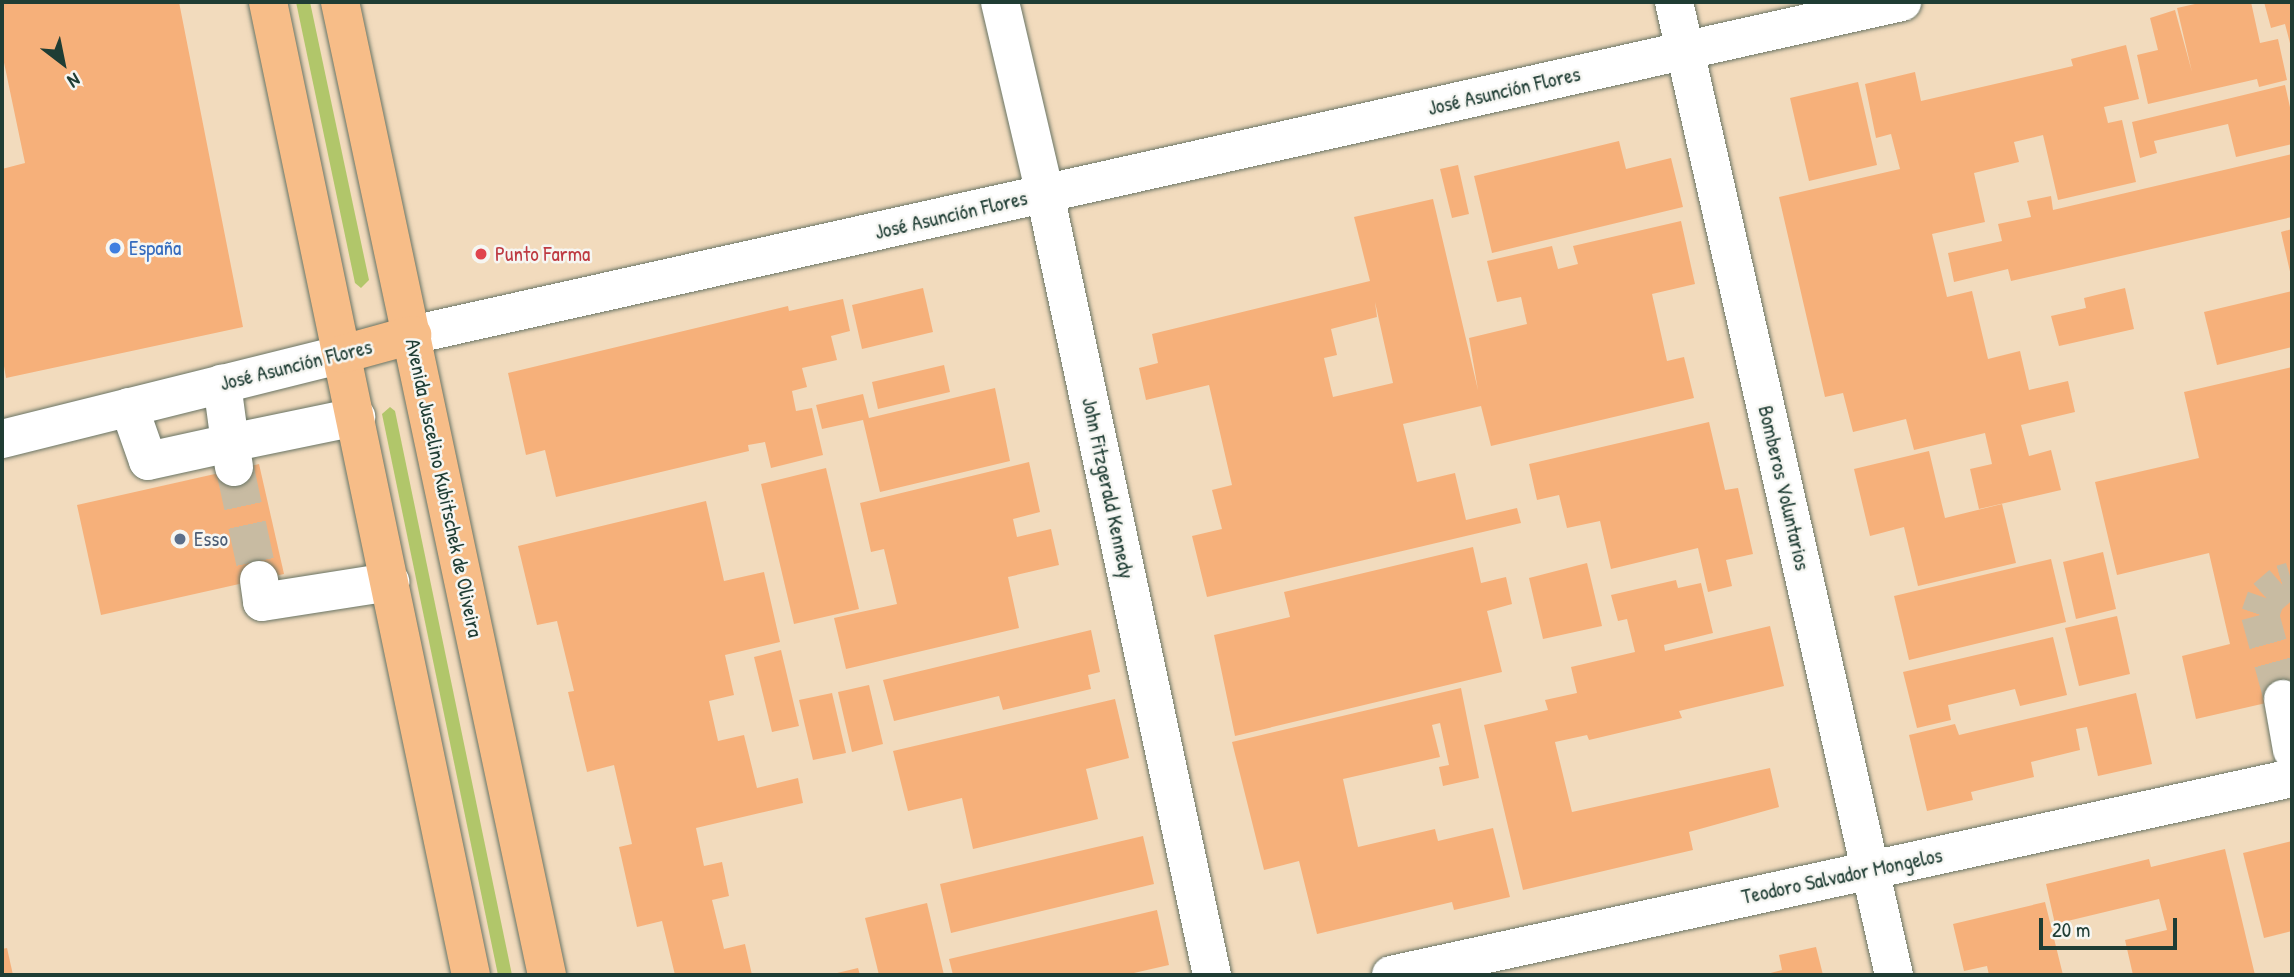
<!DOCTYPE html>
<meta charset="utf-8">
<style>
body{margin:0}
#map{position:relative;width:2294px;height:977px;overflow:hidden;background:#f2dbbd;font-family:"Patrick Hand",sans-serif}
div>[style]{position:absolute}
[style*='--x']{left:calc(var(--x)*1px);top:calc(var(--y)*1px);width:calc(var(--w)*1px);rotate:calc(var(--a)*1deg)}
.green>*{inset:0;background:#b1c66a}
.building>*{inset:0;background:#f6b07a}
.minor-tunnel>*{height:38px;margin-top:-19px;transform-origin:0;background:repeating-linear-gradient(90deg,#c8bba2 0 38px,transparent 0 57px)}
.roads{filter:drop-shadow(0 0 2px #697464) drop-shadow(0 0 2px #697464)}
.minor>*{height:38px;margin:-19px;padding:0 19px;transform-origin:19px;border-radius:19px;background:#fff}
.major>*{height:38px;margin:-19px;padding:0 19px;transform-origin:19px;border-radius:19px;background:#f7bd88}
.dots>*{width:19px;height:19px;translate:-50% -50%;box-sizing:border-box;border:4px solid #f6f6f2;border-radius:50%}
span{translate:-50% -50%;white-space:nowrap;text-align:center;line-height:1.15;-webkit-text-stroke:5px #f6f6f2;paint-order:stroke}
.street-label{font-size:21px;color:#1f3d34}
.shop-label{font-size:21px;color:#366cbe}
.left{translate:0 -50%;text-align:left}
.health-label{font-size:21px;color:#be3a42}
.service-label{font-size:21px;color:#4e5e75}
.frame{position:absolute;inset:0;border:4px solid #1f3d34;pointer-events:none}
.north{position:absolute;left:28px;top:28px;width:70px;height:70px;-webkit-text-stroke:5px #f6f6f2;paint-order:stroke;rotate:148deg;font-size:19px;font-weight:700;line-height:28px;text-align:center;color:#1f3d34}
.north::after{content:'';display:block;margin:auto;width:24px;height:32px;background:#1f3d34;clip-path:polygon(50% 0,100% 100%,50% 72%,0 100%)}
.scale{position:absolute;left:2039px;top:918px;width:138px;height:32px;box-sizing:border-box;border:4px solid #1f3d34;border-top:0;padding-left:9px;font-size:21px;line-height:24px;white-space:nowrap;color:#1f3d34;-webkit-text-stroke:5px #f6f6f2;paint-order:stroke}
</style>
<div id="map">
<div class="green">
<div style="clip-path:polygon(296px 2px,310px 2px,369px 280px,361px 288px,355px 283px)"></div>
<div style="clip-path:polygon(390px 407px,395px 411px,512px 975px,498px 975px,382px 414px)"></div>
</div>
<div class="building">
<div style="clip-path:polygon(2px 2px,179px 2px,243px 327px,6px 378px,2px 354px,2px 169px,25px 163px,2px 53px)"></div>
<div style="clip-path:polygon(2204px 2px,2251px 2px,2260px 43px,2278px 39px,2287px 80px,2259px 87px,2257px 79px,2148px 104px,2137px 55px,2158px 50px,2150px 18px,2175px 10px,2192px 72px,2177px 8px)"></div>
<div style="clip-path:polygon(2264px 2px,2292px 2px,2292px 51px,2285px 24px,2271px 28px)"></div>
<div style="clip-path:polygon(2126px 45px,2139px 99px,2104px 107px,2108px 123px,2122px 120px,2136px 182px,2058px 200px,2043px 135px,2014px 142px,2019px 162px,1974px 173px,1985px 222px,1932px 234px,1947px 297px,1972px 291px,1988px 359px,2020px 351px,2029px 390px,2068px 381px,2075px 412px,2021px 425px,2029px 456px,2051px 450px,2061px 490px,1979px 509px,1970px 469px,1992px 464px,1985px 433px,1914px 450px,1906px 419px,1853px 432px,1843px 393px,1825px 397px,1779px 197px,1900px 169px,1891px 134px,1876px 138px,1865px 84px,1915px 72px,1921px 101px,2073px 66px,2071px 59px)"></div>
<div style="clip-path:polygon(1858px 82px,1877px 165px,1809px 181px,1790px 98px)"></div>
<div style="clip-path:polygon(2285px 85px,2292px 116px,2292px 144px,2236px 157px,2228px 124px,2154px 141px,2157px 153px,2140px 158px,2132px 122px)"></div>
<div style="clip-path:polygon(1619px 141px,1626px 169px,1671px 158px,1683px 207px,1492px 253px,1474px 176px)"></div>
<div style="clip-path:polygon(2292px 154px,2292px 217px,2011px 281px,2008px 269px,1954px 282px,1948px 253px,2002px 241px,1998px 224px,2031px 217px,2027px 201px,2051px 196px,2053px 210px)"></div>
<div style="clip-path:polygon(1458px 165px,1469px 214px,1452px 218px,1440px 169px)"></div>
<div style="clip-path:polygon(evenodd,1433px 199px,1478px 390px,1469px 338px,1527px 324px,1521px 297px,1497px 302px,1487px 261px,1552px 246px,1558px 269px,1578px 264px,1573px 246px,1681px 221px,1695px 284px,1652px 294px,1667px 361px,1684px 357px,1694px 398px,1491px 446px,1481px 406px,1403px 424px,1417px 482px,1455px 473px,1466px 520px,1517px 508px,1521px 523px,1207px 597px,1192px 536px,1222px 529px,1212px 490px,1232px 485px,1209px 385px,1146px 400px,1139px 368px,1158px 363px,1152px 334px,1370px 281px,1354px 217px,1433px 199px,1375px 302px,1393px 383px,1333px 397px,1324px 358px,1337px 355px,1331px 329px,1377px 317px,1375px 302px)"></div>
<div style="clip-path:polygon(2292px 229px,2292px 276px,2291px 276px,2281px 232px)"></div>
<div style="clip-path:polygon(923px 288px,933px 332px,862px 349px,852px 305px)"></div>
<div style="clip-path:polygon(2125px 288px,2134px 329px,2059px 346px,2051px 316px,2086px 308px,2084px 298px)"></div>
<div style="clip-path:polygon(2292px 291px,2292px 347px,2217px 365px,2204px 312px)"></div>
<div style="clip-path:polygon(843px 299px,850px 331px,831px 336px,837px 360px,802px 368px,807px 387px,792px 391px,796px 411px,812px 408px,823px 455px,771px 468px,765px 442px,748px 445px,749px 451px,556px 497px,545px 450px,526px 455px,508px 373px,788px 306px,789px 311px)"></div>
<div style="clip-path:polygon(944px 365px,950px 392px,878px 409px,872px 382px)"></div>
<div style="clip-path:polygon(2292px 367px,2292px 697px,2196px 719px,2182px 656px,2230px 644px,2209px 553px,2117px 575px,2095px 482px,2199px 458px,2184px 392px)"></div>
<div style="clip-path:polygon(995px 388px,1010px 461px,880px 492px,863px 420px,822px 429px,816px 405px,863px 394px,869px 418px)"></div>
<div style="clip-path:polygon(1709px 422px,1725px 490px,1738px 488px,1753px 554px,1726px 560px,1732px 586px,1708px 592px,1698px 548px,1611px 569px,1600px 521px,1567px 528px,1559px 495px,1537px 500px,1529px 464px)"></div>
<div style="clip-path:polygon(1929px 451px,1945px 518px,2002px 504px,2016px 563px,1918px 586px,1904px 527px,1870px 536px,1854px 469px)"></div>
<div style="clip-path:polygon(1029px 462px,1040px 512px,1013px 519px,1017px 537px,1051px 529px,1059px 565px,1008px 577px,1019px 628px,846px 669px,834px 618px,897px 604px,884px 549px,871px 552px,860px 503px)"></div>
<div style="clip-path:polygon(259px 464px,284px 574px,101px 615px,77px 505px)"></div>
<div style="clip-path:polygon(826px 468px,859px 609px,794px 624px,761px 484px)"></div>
<div style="clip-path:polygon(706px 501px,724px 581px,764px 572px,780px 642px,725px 655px,734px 695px,709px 701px,718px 741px,744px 735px,757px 788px,798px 778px,803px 803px,696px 828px,704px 866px,722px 862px,729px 896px,712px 900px,724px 949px,745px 944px,752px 975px,675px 975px,662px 921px,637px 927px,619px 847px,632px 844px,614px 765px,587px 772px,568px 692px,574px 691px,557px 621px,537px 625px,518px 546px)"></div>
<div style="clip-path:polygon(1473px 547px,1481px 583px,1506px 577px,1512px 604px,1487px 611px,1502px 672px,1235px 736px,1214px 635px,1290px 617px,1284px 592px)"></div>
<div style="clip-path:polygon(2103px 552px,2116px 609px,2076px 619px,2063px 562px)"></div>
<div style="clip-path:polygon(2051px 559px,2066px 622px,1909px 660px,1894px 596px)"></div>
<div style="clip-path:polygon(1587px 563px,1602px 626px,1543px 639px,1529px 578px)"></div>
<div style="clip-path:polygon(1676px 580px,1678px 588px,1701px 583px,1713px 633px,1664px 645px,1665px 651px,1770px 626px,1784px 686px,1679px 711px,1682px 718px,1589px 740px,1587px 735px,1555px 742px,1572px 812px,1770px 768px,1779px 807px,1689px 832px,1693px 850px,1523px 890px,1484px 725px,1548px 710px,1545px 700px,1577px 693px,1571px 667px,1635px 652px,1627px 619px,1618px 621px,1611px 595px)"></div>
<div style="clip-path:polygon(2117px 616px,2130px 674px,2079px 686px,2065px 628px)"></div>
<div style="clip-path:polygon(1091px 630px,1100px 672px,1088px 675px,1091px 689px,1003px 710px,999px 696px,894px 721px,883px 680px)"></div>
<div style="clip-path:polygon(2053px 637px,2067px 695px,2020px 706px,2015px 689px,1948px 705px,1951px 720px,1917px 728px,1903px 672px)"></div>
<div style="clip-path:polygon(781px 650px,799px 726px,772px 732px,754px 657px)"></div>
<div style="clip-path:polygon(869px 685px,883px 744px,852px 752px,838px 692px)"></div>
<div style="clip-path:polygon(1461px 688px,1479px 778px,1443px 786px,1439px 767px,1449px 765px,1440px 723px,1432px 725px,1440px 757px,1343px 779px,1358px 847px,1435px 829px,1438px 841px,1493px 828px,1510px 897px,1454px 910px,1452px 902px,1317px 934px,1299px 861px,1264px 870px,1232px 742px)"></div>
<div style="clip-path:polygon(832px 693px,846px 753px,813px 760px,799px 700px)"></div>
<div style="clip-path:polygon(2136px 693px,2152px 764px,2098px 776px,2087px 727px,2076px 729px,2080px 750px,2031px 762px,2034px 777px,1971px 792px,1973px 800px,1927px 811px,1909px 735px,1955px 724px,1959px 735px)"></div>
<div style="clip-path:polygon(1115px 699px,1129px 758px,1086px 769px,1098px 819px,973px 849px,962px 798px,908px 811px,893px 751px)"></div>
<div style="clip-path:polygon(1143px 836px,1154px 884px,951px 933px,940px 884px)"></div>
<div style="clip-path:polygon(2292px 841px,2292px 931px,2264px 938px,2243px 853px)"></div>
<div style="clip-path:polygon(2225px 849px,2255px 975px,2133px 975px,2125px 940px,2167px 930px,2159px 899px,2055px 924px,2046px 884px,2149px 859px,2151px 867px)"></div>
<div style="clip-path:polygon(2045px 902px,2063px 975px,1989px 975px,1987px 966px,1964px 971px,1953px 924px)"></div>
<div style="clip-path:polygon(927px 903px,944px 975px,879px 975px,865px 918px)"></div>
<div style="clip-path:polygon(1157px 910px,1169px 965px,1125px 975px,953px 975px,949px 959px)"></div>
<div style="clip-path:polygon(1816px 947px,1823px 975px,1763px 975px,1782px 970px,1779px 955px)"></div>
<div style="clip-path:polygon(7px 948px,13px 975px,2px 975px,2px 949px)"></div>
<div style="clip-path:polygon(858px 968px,860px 975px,834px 975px,833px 974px)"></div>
</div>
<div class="minor-tunnel">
<div style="--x:235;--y:469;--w:114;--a:77.8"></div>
<div style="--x:2283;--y:699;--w:87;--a:-105.3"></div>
<div style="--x:2260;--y:615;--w:18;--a:-71"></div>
<div style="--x:2266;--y:598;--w:21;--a:-41"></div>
<div style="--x:2282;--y:584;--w:10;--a:-17"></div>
</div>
<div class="roads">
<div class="minor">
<div style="--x:1000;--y:2;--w:197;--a:76.8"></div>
<div style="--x:1045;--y:194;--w:799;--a:77.93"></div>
<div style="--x:1674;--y:2;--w:998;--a:77.26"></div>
<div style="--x:412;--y:335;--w:1527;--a:-12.6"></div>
<div style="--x:129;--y:407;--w:57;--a:70.6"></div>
<div style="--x:148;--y:461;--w:84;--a:-12.4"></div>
<div style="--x:230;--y:443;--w:60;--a:-97.7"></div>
<div style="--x:2;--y:439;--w:351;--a:-14"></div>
<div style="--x:234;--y:467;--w:24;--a:-99"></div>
<div style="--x:230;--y:443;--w:129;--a:-11.7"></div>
<div style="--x:259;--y:580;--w:22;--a:82"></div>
<div style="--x:262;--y:602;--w:130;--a:-8.9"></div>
<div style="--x:2283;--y:699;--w:52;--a:80"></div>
<div style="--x:1391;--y:975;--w:922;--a:-12.33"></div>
</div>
<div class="major">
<div style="--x:268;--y:2;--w:994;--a:78.22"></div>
<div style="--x:340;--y:2;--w:995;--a:77.99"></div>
<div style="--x:343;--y:354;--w:72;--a:-15.4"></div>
</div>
</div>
<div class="dots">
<div style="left:115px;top:248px;background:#3f7fe0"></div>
<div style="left:481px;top:254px;background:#e0444e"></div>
<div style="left:180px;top:539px;background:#5c6f8a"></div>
</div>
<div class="street-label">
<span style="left:1504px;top:91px;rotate:-13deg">José Asunción Flores</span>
<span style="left:951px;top:215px;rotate:-13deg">José Asunción Flores</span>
<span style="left:296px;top:365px;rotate:-14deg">José Asunción Flores</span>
<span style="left:444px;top:488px;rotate:78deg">Avenida Juscelino Kubitschek de Oliveira</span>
<span style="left:1108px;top:488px;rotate:78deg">John Fitzgerald Kennedy</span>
<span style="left:1784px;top:488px;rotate:77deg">Bomberos Voluntarios</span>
<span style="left:1842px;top:876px;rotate:-12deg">Teodoro Salvador Mongelos</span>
</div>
<div class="shop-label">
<span class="left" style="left:129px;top:248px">España</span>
</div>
<div class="health-label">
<span class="left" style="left:495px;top:254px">Punto Farma</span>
</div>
<div class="service-label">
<span class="left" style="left:194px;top:539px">Esso</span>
</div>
<div class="frame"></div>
<div class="north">N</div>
<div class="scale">20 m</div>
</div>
